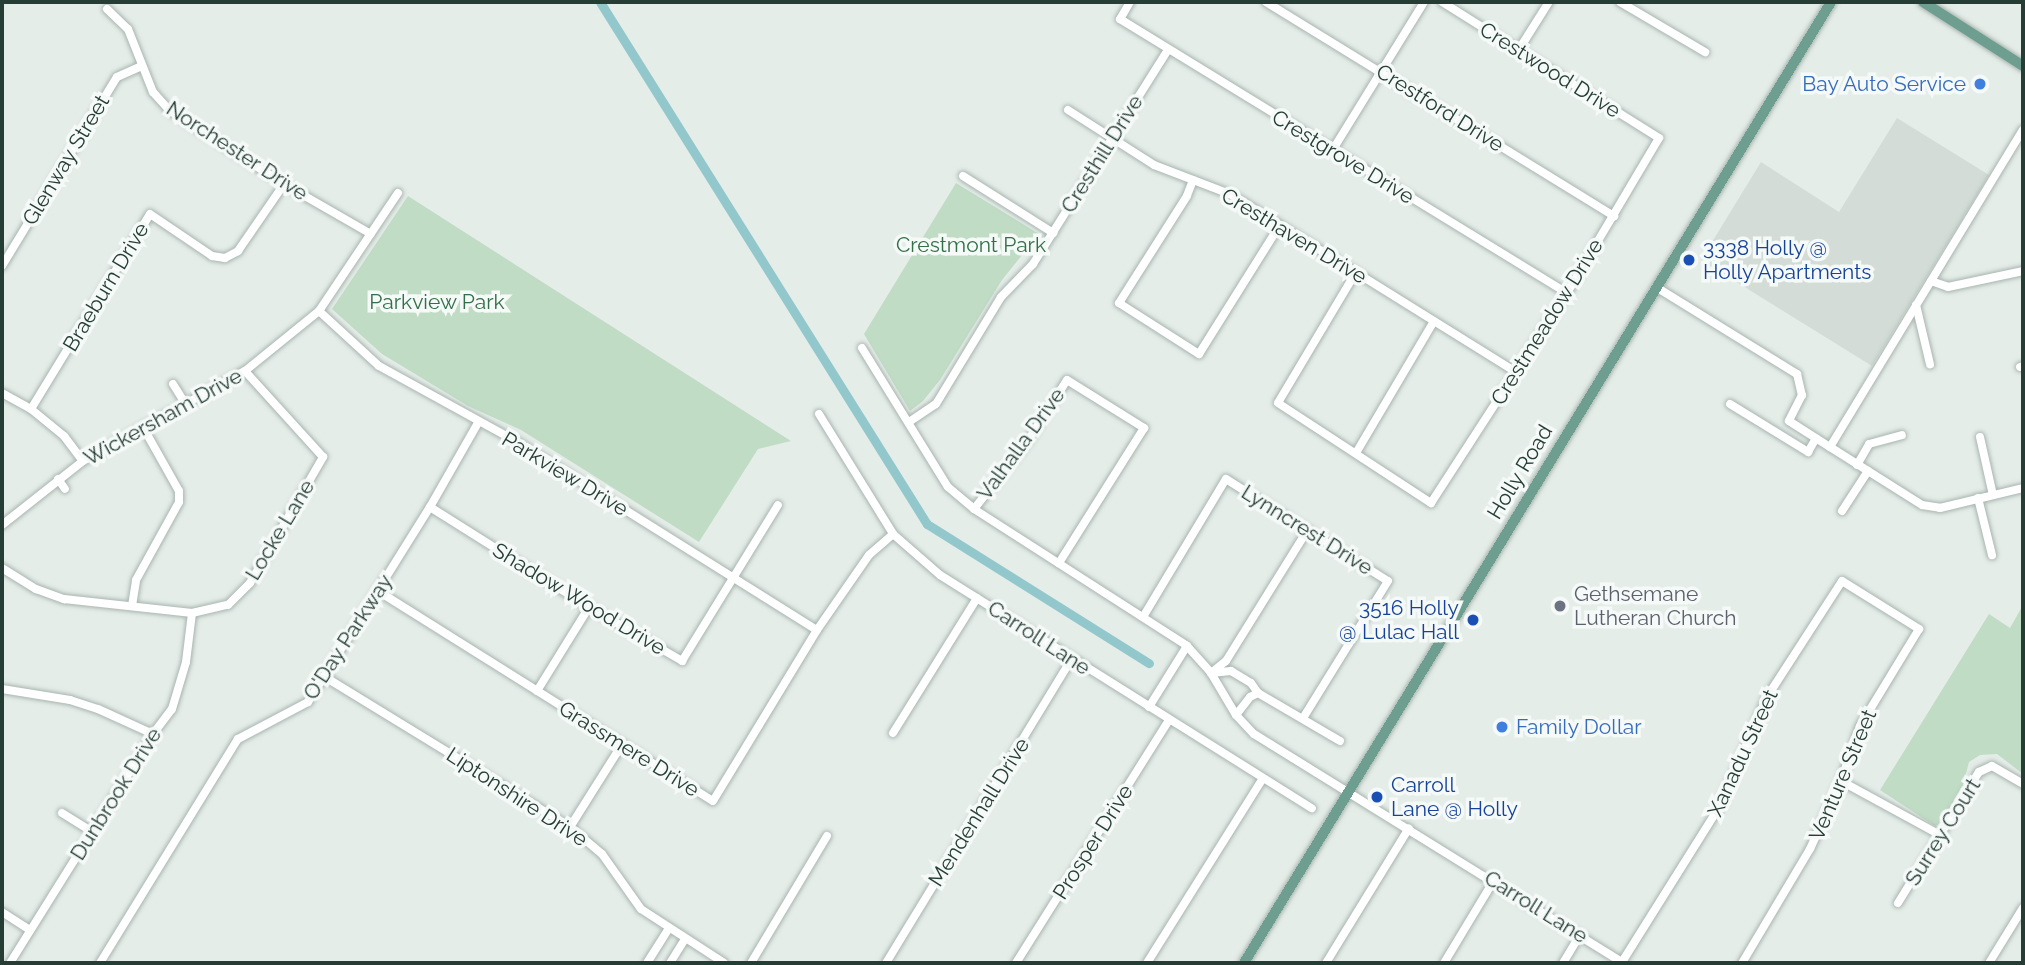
<!DOCTYPE html>
<style>
body{margin:0}
#map{position:relative;width:2025px;height:965px;overflow:hidden;background:#e5ede9;font-family:Raleway,sans-serif}
div>[style]{position:absolute}
[style*='--x']{left:calc(var(--x)*1px);top:calc(var(--y)*1px);width:calc(var(--w)*1px);rotate:calc(var(--a)*1deg)}
.built>*{inset:0;background:#d3dcd7}
.green>*{inset:0;background:#c0dcc5}
.canal>*{height:9px;margin:-4.5px;padding:0 4.5px;transform-origin:4.5px;border-radius:4.5px;background:#92c7cc}
.roads{filter:drop-shadow(0 0 2px #a8b5af) drop-shadow(0 0 2px #a8b5af)}
.minor>*{height:8px;margin:-4px;padding:0 4px;transform-origin:4px;border-radius:4px;background:#fff}
.major>*{height:10px;margin:-5px;padding:0 5px;transform-origin:5px;border-radius:5px;background:#6d9e8f}
.dots>*{width:19px;height:19px;translate:-50% -50%;box-sizing:border-box;border:4px solid #f5f9f7;border-radius:50%}
span{translate:-50% -50%;white-space:nowrap;text-align:center;line-height:1.15;-webkit-text-stroke:7px #f5f9f7;paint-order:stroke}
.street-label{font-size:21px;color:#253d35}
.shop-label{font-size:21px;color:#366cbe}
.right{translate:-100% -50%;text-align:right}
.left{translate:0 -50%;text-align:left}
.park-label{font-size:21px;color:#337047}
.transit-label{font-size:21px;color:#164399}
.worship-label{font-size:21px;color:#5b616d}
.frame{position:absolute;inset:0;border:4px solid #253d35;pointer-events:none}
</style>
<div id="map">
<div class="built">
<div style="clip-path:polygon(1897px 118px,1989px 175px,1872px 366px,1701px 260px,1761px 162px,1839px 212px)"></div>
</div>
<div class="green">
<div style="clip-path:polygon(956px 183px,1039px 234px,1002px 280px,940px 380px,923px 401px,910px 411px,864px 334px)"></div>
<div style="clip-path:polygon(408px 196px,791px 441px,758px 449px,699px 542px,521px 430px,468px 406px,382px 354px,332px 309px)"></div>
<div style="clip-path:polygon(2023px 605px,2023px 774px,1997px 754px,1980px 755px,1969px 762px,1963px 785px,1940px 824px,1935px 826px,1880px 790px,1989px 614px,2010px 628px)"></div>
</div>
<div class="canal">
<div style="--x:600;--y:2;--w:616;--a:57.94"></div>
<div style="--x:927;--y:524;--w:262;--a:32.1"></div>
</div>
<div class="roads">
<div class="minor">
<div style="--x:1130;--y:2;--w:20;--a:120"></div>
<div style="--x:1120;--y:19;--w:524;--a:31.51"></div>
<div style="--x:1266;--y:2;--w:409;--a:31.6"></div>
<div style="--x:1620;--y:2;--w:99;--a:30.5"></div>
<div style="--x:107;--y:9;--w:29;--a:44"></div>
<div style="--x:128;--y:29;--w:68;--a:68.4"></div>
<div style="--x:153;--y:92;--w:24;--a:48"></div>
<div style="--x:169;--y:110;--w:137;--a:32.8"></div>
<div style="--x:284;--y:184;--w:100;--a:29.9"></div>
<div style="--x:1518;--y:51;--w:58;--a:-57.7"></div>
<div style="--x:1068;--y:110;--w:102;--a:32.6"></div>
<div style="--x:1154;--y:165;--w:81;--a:20.9"></div>
<div style="--x:1230;--y:194;--w:337;--a:31.9"></div>
<div style="--x:1332;--y:151;--w:175;--a:-58.3"></div>
<div style="--x:963;--y:176;--w:107;--a:32.3"></div>
<div style="--x:1193;--y:180;--w:17;--a:111"></div>
<div style="--x:1187;--y:196;--w:127;--a:122.4"></div>
<div style="--x:1119;--y:303;--w:95;--a:32.5"></div>
<div style="--x:1199;--y:354;--w:152;--a:-57.9"></div>
<div style="--x:2;--y:266;--w:221;--a:-58.7"></div>
<div style="--x:117;--y:77;--w:27;--a:-24"></div>
<div style="--x:1356;--y:272;--w:152;--a:120.8"></div>
<div style="--x:1278;--y:403;--w:183;--a:33.2"></div>
<div style="--x:1431;--y:503;--w:250;--a:-57.1"></div>
<div style="--x:1567;--y:293;--w:180;--a:-59.3"></div>
<div style="--x:1659;--y:138;--w:256;--a:-147.9"></div>
<div style="--x:1931;--y:281;--w:18;--a:19"></div>
<div style="--x:1948;--y:287;--w:77;--a:-12"></div>
<div style="--x:1656;--y:287;--w:166;--a:31.7"></div>
<div style="--x:1797;--y:374;--w:22;--a:77"></div>
<div style="--x:1802;--y:395;--w:29;--a:117"></div>
<div style="--x:1789;--y:421;--w:49;--a:32.4"></div>
<div style="--x:1830;--y:447;--w:371;--a:-58.7"></div>
<div style="--x:1916;--y:305;--w:61;--a:76.7"></div>
<div style="--x:319;--y:311;--w:81;--a:42.5"></div>
<div style="--x:379;--y:366;--w:158;--a:28.8"></div>
<div style="--x:517;--y:442;--w:354;--a:32.1"></div>
<div style="--x:862;--y:348;--w:163;--a:58.3"></div>
<div style="--x:948;--y:487;--w:34;--a:40"></div>
<div style="--x:974;--y:509;--w:253;--a:32.7"></div>
<div style="--x:1187;--y:646;--w:36;--a:48"></div>
<div style="--x:1211;--y:673;--w:49;--a:59.2"></div>
<div style="--x:1236;--y:715;--w:26;--a:47"></div>
<div style="--x:1254;--y:734;--w:435;--a:31.8"></div>
<div style="--x:2020;--y:367;--w:3;--a:-18"></div>
<div style="--x:173;--y:384;--w:26;--a:58"></div>
<div style="--x:2;--y:393;--w:33;--a:29"></div>
<div style="--x:31;--y:409;--w:43;--a:39.3"></div>
<div style="--x:64;--y:436;--w:31;--a:53"></div>
<div style="--x:1730;--y:404;--w:92;--a:31.6"></div>
<div style="--x:1808;--y:452;--w:16;--a:-60"></div>
<div style="--x:31;--y:409;--w:228;--a:-58.6"></div>
<div style="--x:150;--y:214;--w:75;--a:34.1"></div>
<div style="--x:212;--y:256;--w:13;--a:9"></div>
<div style="--x:225;--y:258;--w:15;--a:-28"></div>
<div style="--x:238;--y:251;--w:81;--a:-55.5"></div>
<div style="--x:819;--y:414;--w:141;--a:58.3"></div>
<div style="--x:893;--y:534;--w:62;--a:41.1"></div>
<div style="--x:940;--y:575;--w:439;--a:32.1"></div>
<div style="--x:909;--y:422;--w:32;--a:-34"></div>
<div style="--x:936;--y:404;--w:125;--a:-58.7"></div>
<div style="--x:1001;--y:297;--w:46;--a:-45.9"></div>
<div style="--x:1033;--y:264;--w:253;--a:-57.8"></div>
<div style="--x:1980;--y:437;--w:59;--a:77.4"></div>
<div style="--x:1830;--y:447;--w:109;--a:32.2"></div>
<div style="--x:1922;--y:505;--w:18;--a:9"></div>
<div style="--x:1940;--y:508;--w:85;--a:-13.5"></div>
<div style="--x:1356;--y:453;--w:153;--a:-59.4"></div>
<div style="--x:1857;--y:465;--w:24;--a:-60"></div>
<div style="--x:1869;--y:444;--w:34;--a:-15"></div>
<div style="--x:58;--y:479;--w:12;--a:55"></div>
<div style="--x:1978;--y:498;--w:59;--a:76.2"></div>
<div style="--x:430;--y:507;--w:188;--a:32.2"></div>
<div style="--x:589;--y:607;--w:108;--a:30.1"></div>
<div style="--x:682;--y:661;--w:183;--a:-58.4"></div>
<div style="--x:974;--y:509;--w:89;--a:-51.8"></div>
<div style="--x:1029;--y:439;--w:70;--a:-57.2"></div>
<div style="--x:1067;--y:380;--w:91;--a:31.9"></div>
<div style="--x:1144;--y:428;--w:160;--a:122.2"></div>
<div style="--x:1842;--y:511;--w:48;--a:-57"></div>
<div style="--x:2;--y:525;--w:103;--a:-38.3"></div>
<div style="--x:83;--y:461;--w:185;--a:-29.1"></div>
<div style="--x:245;--y:371;--w:95;--a:-39"></div>
<div style="--x:319;--y:311;--w:142;--a:-56.2"></div>
<div style="--x:2;--y:568;--w:40;--a:32"></div>
<div style="--x:36;--y:589;--w:30;--a:20"></div>
<div style="--x:64;--y:599;--w:129;--a:6.2"></div>
<div style="--x:192;--y:613;--w:37;--a:-13"></div>
<div style="--x:228;--y:605;--w:31;--a:-45"></div>
<div style="--x:250;--y:583;--w:146;--a:-59.9"></div>
<div style="--x:323;--y:457;--w:116;--a:-132.2"></div>
<div style="--x:378;--y:591;--w:395;--a:32.1"></div>
<div style="--x:713;--y:801;--w:200;--a:-58.7"></div>
<div style="--x:817;--y:630;--w:91;--a:-55.3"></div>
<div style="--x:869;--y:555;--w:32;--a:-41"></div>
<div style="--x:132;--y:606;--w:26;--a:-81"></div>
<div style="--x:136;--y:580;--w:89;--a:-61.1"></div>
<div style="--x:179;--y:502;--w:11;--a:-90"></div>
<div style="--x:179;--y:491;--w:73;--a:-119.4"></div>
<div style="--x:1143;--y:617;--w:161;--a:-59"></div>
<div style="--x:1226;--y:479;--w:191;--a:32.2"></div>
<div style="--x:1388;--y:581;--w:161;--a:121.8"></div>
<div style="--x:1211;--y:673;--w:19;--a:-39"></div>
<div style="--x:1226;--y:661;--w:153;--a:-58.1"></div>
<div style="--x:1211;--y:673;--w:20;--a:-6"></div>
<div style="--x:1231;--y:671;--w:23;--a:31"></div>
<div style="--x:1251;--y:683;--w:12;--a:55"></div>
<div style="--x:325;--y:677;--w:287;--a:31.5"></div>
<div style="--x:570;--y:827;--w:42;--a:40.2"></div>
<div style="--x:602;--y:854;--w:67;--a:54.7"></div>
<div style="--x:641;--y:909;--w:99;--a:33"></div>
<div style="--x:2;--y:689;--w:69;--a:9.2"></div>
<div style="--x:70;--y:700;--w:29;--a:18"></div>
<div style="--x:98;--y:709;--w:60;--a:24.4"></div>
<div style="--x:537;--y:691;--w:99;--a:-58.2"></div>
<div style="--x:1149;--y:707;--w:72;--a:-58.1"></div>
<div style="--x:1236;--y:715;--w:23;--a:-52"></div>
<div style="--x:1250;--y:697;--w:9;--a:-27"></div>
<div style="--x:1258;--y:693;--w:95;--a:30.3"></div>
<div style="--x:893;--y:733;--w:159;--a:-58.1"></div>
<div style="--x:1841;--y:781;--w:115;--a:28.6"></div>
<div style="--x:62;--y:813;--w:36;--a:32"></div>
<div style="--x:570;--y:827;--w:96;--a:-57.8"></div>
<div style="--x:1898;--y:903;--w:154;--a:-58.3"></div>
<div style="--x:1979;--y:772;--w:14;--a:-25"></div>
<div style="--x:1992;--y:766;--w:36;--a:30"></div>
<div style="--x:2;--y:912;--w:33;--a:33"></div>
<div style="--x:1622;--y:962;--w:184;--a:-57.9"></div>
<div style="--x:1720;--y:806;--w:119;--a:-66.7"></div>
<div style="--x:1767;--y:697;--w:138;--a:-57.1"></div>
<div style="--x:1842;--y:581;--w:91;--a:31.9"></div>
<div style="--x:1919;--y:629;--w:114;--a:121.3"></div>
<div style="--x:1860;--y:726;--w:58;--a:109.1"></div>
<div style="--x:1841;--y:781;--w:75;--a:114.5"></div>
<div style="--x:1810;--y:849;--w:133;--a:120.8"></div>
<div style="--x:10;--y:963;--w:270;--a:-58"></div>
<div style="--x:153;--y:734;--w:31;--a:-53"></div>
<div style="--x:172;--y:709;--w:49;--a:-73.4"></div>
<div style="--x:186;--y:662;--w:49;--a:-83"></div>
<div style="--x:100;--y:963;--w:263;--a:-58.4"></div>
<div style="--x:238;--y:739;--w:79;--a:-27.9"></div>
<div style="--x:308;--y:702;--w:230;--a:-58"></div>
<div style="--x:430;--y:507;--w:97;--a:-60.3"></div>
<div style="--x:647;--y:963;--w:41;--a:-57.8"></div>
<div style="--x:670;--y:963;--w:28;--a:-58"></div>
<div style="--x:751;--y:963;--w:148;--a:-59.1"></div>
<div style="--x:886;--y:963;--w:355;--a:-58.6"></div>
<div style="--x:1016;--y:963;--w:287;--a:-57.8"></div>
<div style="--x:1147;--y:963;--w:218;--a:-57.9"></div>
<div style="--x:1326;--y:963;--w:158;--a:-58.4"></div>
<div style="--x:1444;--y:963;--w:97;--a:-58.9"></div>
<div style="--x:1563;--y:963;--w:33;--a:-59"></div>
<div style="--x:1989;--y:963;--w:65;--a:-58.3"></div>
</div>
<div class="major">
<div style="--x:1923;--y:2;--w:119;--a:32.6"></div>
<div style="--x:1244;--y:963;--w:1126;--a:-58.58"></div>
</div>
</div>
<div class="dots">
<div style="left:1980px;top:84px;background:#3f7fe0"></div>
<div style="left:1689px;top:260px;background:#1a4fb4"></div>
<div style="left:1560px;top:606px;background:#6b7280"></div>
<div style="left:1473px;top:620px;background:#1a4fb4"></div>
<div style="left:1502px;top:727px;background:#3f7fe0"></div>
<div style="left:1377px;top:797px;background:#1a4fb4"></div>
</div>
<div class="street-label">
<span style="left:1550px;top:70px;rotate:32deg">Crestwood Drive</span>
<span style="left:1440px;top:108px;rotate:32deg">Crestford Drive</span>
<span style="left:237px;top:151px;rotate:33deg">Norchester Drive</span>
<span style="left:1102px;top:154px;rotate:-58deg">Cresthill Drive</span>
<span style="left:1343px;top:157px;rotate:31deg">Crestgrove Drive</span>
<span style="left:66px;top:160px;rotate:-59deg">Glenway Street</span>
<span style="left:1294px;top:236px;rotate:31deg">Cresthaven Drive</span>
<span style="left:106px;top:287px;rotate:-59deg">Braeburn Drive</span>
<span style="left:1547px;top:322px;rotate:-58deg">Crestmeadow Drive</span>
<span style="left:163px;top:417px;rotate:-29deg">Wickersham Drive</span>
<span style="left:1021px;top:444px;rotate:-54deg">Valhalla Drive</span>
<span style="left:1520px;top:472px;rotate:-59deg">Holly Road</span>
<span style="left:565px;top:474px;rotate:31deg">Parkview Drive</span>
<span style="left:280px;top:530px;rotate:-59deg">Locke Lane</span>
<span style="left:1307px;top:530px;rotate:32deg">Lynncrest Drive</span>
<span style="left:579px;top:599px;rotate:31deg">Shadow Wood Drive</span>
<span style="left:348px;top:637px;rotate:-57deg">O'Day Parkway</span>
<span style="left:1039px;top:638px;rotate:33deg">Carroll Lane</span>
<span style="left:629px;top:749px;rotate:32deg">Grassmere Drive</span>
<span style="left:1743px;top:753px;rotate:-65deg">Xanadu Street</span>
<span style="left:1843px;top:775px;rotate:-67deg">Venture Street</span>
<span style="left:116px;top:794px;rotate:-58deg">Dunbrook Drive</span>
<span style="left:517px;top:797px;rotate:33deg">Liptonshire Drive</span>
<span style="left:979px;top:812px;rotate:-58deg">Mendenhall Drive</span>
<span style="left:1943px;top:832px;rotate:-58deg">Surrey Court</span>
<span style="left:1093px;top:842px;rotate:-58deg">Prosper Drive</span>
<span style="left:1536px;top:907px;rotate:32deg">Carroll Lane</span>
</div>
<div class="shop-label">
<span class="right" style="left:1966px;top:84px">Bay Auto Service</span>
<span class="left" style="left:1516px;top:727px">Family Dollar</span>
</div>
<div class="park-label">
<span style="left:971px;top:245px">Crestmont Park</span>
<span style="left:437px;top:302px">Parkview Park</span>
</div>
<div class="transit-label">
<span class="left" style="left:1703px;top:260px">3338 Holly @<br>Holly Apartments</span>
<span class="right" style="left:1459px;top:620px">3516 Holly<br>@ Lulac Hall</span>
<span class="left" style="left:1391px;top:797px">Carroll<br>Lane @ Holly</span>
</div>
<div class="worship-label">
<span class="left" style="left:1574px;top:606px">Gethsemane<br>Lutheran Church</span>
</div>
<div class="frame"></div>
</div>
